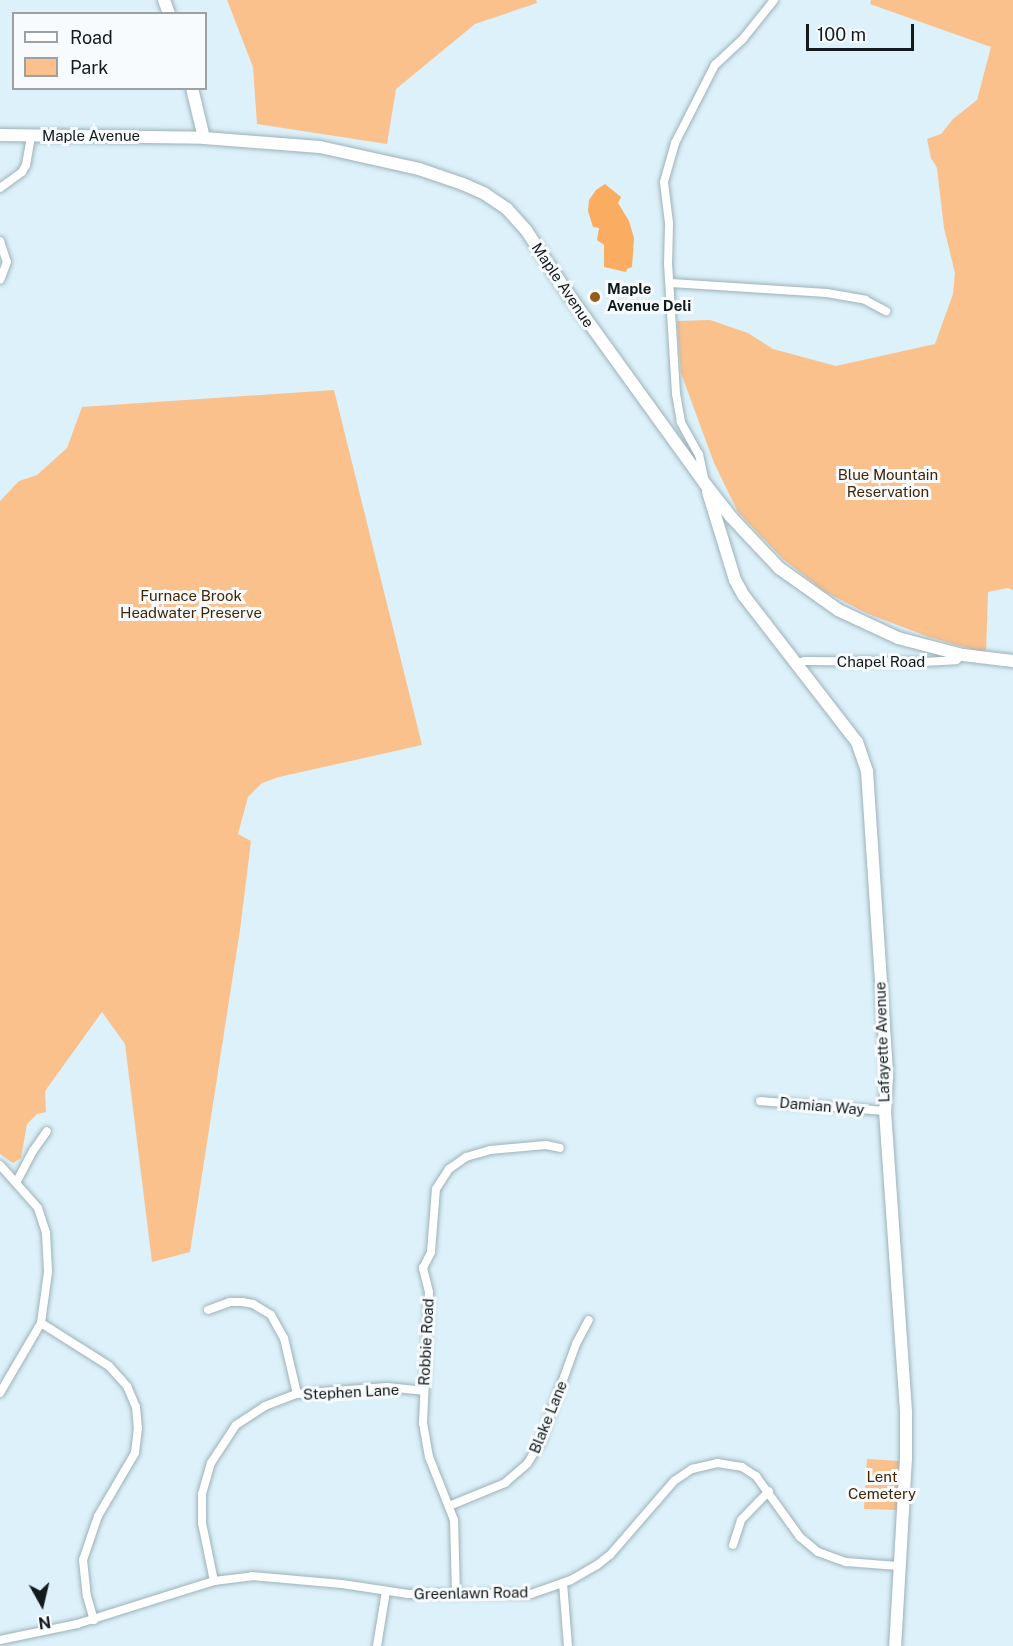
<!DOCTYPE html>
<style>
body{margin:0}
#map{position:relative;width:1013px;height:1646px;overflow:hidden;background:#dcf1f9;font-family:"Public Sans",sans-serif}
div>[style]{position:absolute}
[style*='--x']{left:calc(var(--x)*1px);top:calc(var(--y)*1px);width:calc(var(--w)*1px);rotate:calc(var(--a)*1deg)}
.green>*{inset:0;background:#fac18c}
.water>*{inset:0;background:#faac60}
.roads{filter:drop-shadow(0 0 2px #9db1b9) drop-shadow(0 0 2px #9db1b9)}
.street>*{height:8px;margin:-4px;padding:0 4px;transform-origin:4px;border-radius:4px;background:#fff}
.secondary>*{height:12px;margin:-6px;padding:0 6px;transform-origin:6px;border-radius:6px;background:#fff}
.dots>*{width:16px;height:16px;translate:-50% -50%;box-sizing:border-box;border:3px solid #f7fbfd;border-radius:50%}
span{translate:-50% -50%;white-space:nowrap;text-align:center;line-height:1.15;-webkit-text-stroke:6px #f7fbfd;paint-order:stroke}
.street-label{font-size:15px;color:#131a1d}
.poi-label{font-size:15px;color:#131a1d;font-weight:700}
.left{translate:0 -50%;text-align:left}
.park-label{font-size:15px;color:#432504}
.legend{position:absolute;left:12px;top:12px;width:195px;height:78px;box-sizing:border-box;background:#f7fbfd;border:2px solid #9ca1a3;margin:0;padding:8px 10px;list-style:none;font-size:18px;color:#131a1d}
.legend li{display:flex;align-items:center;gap:12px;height:30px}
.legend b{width:30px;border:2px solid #9ca1a3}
.north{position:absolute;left:12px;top:1574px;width:60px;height:60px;-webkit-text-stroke:4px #f7fbfd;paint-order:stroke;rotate:172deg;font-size:16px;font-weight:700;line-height:24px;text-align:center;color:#131a1d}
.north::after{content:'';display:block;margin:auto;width:21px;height:27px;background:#131a1d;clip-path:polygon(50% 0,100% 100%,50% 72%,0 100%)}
.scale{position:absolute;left:806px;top:24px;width:108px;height:27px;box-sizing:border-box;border:3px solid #131a1d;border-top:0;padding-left:8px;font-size:18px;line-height:21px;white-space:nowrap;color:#131a1d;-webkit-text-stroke:4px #f7fbfd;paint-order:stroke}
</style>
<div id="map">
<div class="green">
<div style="clip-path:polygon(227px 0,536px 0,537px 3px,475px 24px,396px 89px,387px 144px,257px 124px,253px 67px)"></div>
<div style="clip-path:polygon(871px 0,1013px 0,1013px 590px,1008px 588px,988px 592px,986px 653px,929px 637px,866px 613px,824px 591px,783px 559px,738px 512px,714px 463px,681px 373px,677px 321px,710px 320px,748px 333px,773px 349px,836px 366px,935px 344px,953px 294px,955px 273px,944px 228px,937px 168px,931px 158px,927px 139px,941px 134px,953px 119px,977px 100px,991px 47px,870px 4px)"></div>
<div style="clip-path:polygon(334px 390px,422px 745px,279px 777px,262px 783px,248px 797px,238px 834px,251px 841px,240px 930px,190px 1252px,152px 1262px,125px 1044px,102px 1012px,45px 1091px,46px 1112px,37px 1114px,27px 1124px,21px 1158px,13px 1163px,0 1154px,0 501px,19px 481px,37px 475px,67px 448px,82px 407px)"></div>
<div style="clip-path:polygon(867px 1459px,900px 1461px,897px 1510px,864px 1509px)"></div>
</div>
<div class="water">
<div style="clip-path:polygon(605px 184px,621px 197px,618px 203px,629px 221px,634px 238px,632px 267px,627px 269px,626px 272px,604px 267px,604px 245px,597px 240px,599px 228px,593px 227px,588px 211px,589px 200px,596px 190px)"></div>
</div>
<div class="roads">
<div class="street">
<div style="--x:0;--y:188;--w:27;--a:-36"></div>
<div style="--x:22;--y:172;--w:8;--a:-60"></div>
<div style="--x:26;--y:165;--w:29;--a:-80"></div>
<div style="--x:0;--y:241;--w:22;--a:72"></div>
<div style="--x:7;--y:262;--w:19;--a:111"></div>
<div style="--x:671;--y:283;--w:156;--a:3.7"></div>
<div style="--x:827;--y:293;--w:39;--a:10"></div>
<div style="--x:865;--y:300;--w:24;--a:28"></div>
<div style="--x:704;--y:478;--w:24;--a:-102"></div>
<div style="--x:699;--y:455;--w:38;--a:-119"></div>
<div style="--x:681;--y:422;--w:28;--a:-100"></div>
<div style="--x:676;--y:394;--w:129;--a:-93.5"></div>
<div style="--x:668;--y:265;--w:42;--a:-88.6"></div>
<div style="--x:669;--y:223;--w:41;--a:-97"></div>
<div style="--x:664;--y:182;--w:41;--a:-74.2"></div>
<div style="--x:675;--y:143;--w:88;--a:-62.9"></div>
<div style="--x:715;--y:65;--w:37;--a:-43"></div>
<div style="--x:742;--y:40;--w:51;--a:-51.3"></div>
<div style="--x:797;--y:663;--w:8;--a:-14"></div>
<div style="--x:805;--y:661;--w:118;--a:0.5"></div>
<div style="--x:923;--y:662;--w:33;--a:-3"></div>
<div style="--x:956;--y:660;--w:9;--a:-36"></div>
<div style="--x:760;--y:1101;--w:125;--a:4.6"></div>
<div style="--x:0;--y:1165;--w:57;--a:48.5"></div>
<div style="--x:38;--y:1208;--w:26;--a:72"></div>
<div style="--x:46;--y:1233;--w:39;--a:87"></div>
<div style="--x:48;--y:1272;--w:51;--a:97.8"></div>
<div style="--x:41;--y:1323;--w:81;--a:120.4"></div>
<div style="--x:17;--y:1181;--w:34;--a:-62"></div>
<div style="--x:33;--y:1151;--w:24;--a:-55"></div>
<div style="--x:208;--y:1310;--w:23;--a:-20"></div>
<div style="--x:230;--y:1302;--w:12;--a:0"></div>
<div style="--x:242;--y:1302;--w:11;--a:10"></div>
<div style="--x:253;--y:1304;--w:21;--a:31"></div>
<div style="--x:271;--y:1315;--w:26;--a:61"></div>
<div style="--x:284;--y:1338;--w:57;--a:76.9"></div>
<div style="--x:41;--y:1323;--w:80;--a:32.3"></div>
<div style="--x:109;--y:1366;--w:27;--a:48"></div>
<div style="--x:127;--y:1386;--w:23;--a:67"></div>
<div style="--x:136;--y:1407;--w:21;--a:85"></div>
<div style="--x:138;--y:1428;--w:25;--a:97"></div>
<div style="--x:135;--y:1453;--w:73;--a:120.4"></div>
<div style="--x:98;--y:1516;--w:46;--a:108.8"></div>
<div style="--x:83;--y:1560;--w:36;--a:84"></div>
<div style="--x:87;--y:1596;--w:25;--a:74"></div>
<div style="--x:449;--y:1506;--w:61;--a:-22.3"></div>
<div style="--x:505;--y:1483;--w:29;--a:-41"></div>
<div style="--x:527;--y:1464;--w:25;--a:-58"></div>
<div style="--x:540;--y:1443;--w:105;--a:-70"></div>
<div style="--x:576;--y:1344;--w:27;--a:-62"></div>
<div style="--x:733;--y:1545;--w:26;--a:-72"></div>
<div style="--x:741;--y:1520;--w:40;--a:-46"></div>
<div style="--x:214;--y:1581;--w:59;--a:-101.7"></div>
<div style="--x:202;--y:1523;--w:29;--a:-90"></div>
<div style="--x:202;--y:1494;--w:32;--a:-74"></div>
<div style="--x:211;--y:1463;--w:45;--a:-56.7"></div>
<div style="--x:236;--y:1425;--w:35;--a:-33"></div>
<div style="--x:265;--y:1406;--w:34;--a:-21"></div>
<div style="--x:297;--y:1394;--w:90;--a:-4.4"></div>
<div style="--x:387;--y:1387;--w:36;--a:6"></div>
<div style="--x:563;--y:1583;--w:63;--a:85.5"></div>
<div style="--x:456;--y:1595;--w:75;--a:-91.5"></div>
<div style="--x:454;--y:1520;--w:68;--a:-111.6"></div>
<div style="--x:429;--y:1457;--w:35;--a:-100"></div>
<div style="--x:423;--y:1423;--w:131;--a:-87.4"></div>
<div style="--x:429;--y:1292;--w:25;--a:-104"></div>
<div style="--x:423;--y:1268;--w:18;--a:-63"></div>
<div style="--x:431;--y:1252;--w:63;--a:-85.5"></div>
<div style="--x:436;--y:1189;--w:24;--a:-57"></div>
<div style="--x:449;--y:1169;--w:21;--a:-35"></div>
<div style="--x:466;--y:1157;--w:25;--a:-16"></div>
<div style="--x:490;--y:1150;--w:56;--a:-5.1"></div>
<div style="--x:546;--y:1145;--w:14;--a:12"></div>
<div style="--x:0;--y:1640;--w:79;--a:-11.7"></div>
<div style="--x:77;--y:1624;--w:144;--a:-17.4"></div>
<div style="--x:214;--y:1581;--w:38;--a:-7"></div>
<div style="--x:252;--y:1576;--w:90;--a:5.1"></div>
<div style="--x:342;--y:1584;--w:67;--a:8.6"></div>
<div style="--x:408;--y:1594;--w:123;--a:0"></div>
<div style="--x:531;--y:1594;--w:42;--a:-19.3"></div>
<div style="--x:571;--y:1580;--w:30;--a:-30"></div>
<div style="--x:597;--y:1565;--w:16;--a:-38"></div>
<div style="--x:610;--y:1555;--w:98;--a:-49.1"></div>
<div style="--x:674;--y:1481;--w:22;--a:-34"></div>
<div style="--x:692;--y:1469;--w:26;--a:-13"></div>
<div style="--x:717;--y:1463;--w:25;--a:9"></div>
<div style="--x:742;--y:1467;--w:17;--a:33"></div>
<div style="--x:756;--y:1476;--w:75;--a:54.2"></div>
<div style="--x:800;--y:1537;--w:23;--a:40"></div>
<div style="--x:818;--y:1552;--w:30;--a:20"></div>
<div style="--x:846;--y:1562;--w:52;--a:4.4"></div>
<div style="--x:377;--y:1646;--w:56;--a:-80.7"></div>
</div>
<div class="secondary">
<div style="--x:164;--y:0;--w:15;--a:70"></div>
<div style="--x:192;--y:88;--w:51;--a:76.5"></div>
<div style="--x:0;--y:135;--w:204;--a:0.8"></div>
<div style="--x:204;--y:138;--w:116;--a:4.4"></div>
<div style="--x:320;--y:147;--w:101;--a:12.5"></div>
<div style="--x:419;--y:169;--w:46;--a:18.8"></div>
<div style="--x:463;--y:184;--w:24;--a:24"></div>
<div style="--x:485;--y:194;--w:27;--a:34"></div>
<div style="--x:507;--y:209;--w:28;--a:48"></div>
<div style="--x:526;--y:230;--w:73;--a:56.7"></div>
<div style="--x:566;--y:291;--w:239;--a:54.2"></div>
<div style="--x:706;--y:485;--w:41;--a:52"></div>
<div style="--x:731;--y:517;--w:70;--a:46.7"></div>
<div style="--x:779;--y:568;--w:72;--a:35.4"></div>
<div style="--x:838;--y:610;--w:66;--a:25"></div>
<div style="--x:898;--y:638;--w:67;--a:14.7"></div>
<div style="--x:963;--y:655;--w:50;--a:6.8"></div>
<div style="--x:708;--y:492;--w:92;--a:72.9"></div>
<div style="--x:735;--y:580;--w:18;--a:61"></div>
<div style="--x:744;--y:596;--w:185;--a:52.3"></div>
<div style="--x:857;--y:742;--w:31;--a:71"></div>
<div style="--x:867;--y:771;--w:306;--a:86.2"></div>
<div style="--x:887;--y:1076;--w:35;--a:93"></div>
<div style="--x:885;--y:1111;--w:303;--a:86"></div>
<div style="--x:906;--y:1413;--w:45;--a:90"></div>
<div style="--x:906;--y:1458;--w:188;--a:93.3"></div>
</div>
</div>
<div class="dots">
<div style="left:595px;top:297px;background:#955b19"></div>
</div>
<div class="street-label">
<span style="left:91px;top:136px">Maple Avenue</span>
<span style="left:563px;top:285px;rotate:56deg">Maple Avenue</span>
<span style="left:881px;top:662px">Chapel Road</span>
<span style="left:882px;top:1042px;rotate:-92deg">Lafayette Avenue</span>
<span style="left:822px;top:1106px;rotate:5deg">Damian Way</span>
<span style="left:426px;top:1342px;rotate:-87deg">Robbie Road</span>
<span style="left:351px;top:1392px;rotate:-3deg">Stephen Lane</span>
<span style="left:548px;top:1417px;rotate:-68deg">Blake Lane</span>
<span style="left:471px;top:1593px;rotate:-1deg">Greenlawn Road</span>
</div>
<div class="poi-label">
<span class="left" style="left:607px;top:297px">Maple<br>Avenue Deli</span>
</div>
<div class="park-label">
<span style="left:888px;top:483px">Blue Mountain<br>Reservation</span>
<span style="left:191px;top:604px">Furnace Brook<br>Headwater Preserve</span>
<span style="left:882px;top:1485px">Lent<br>Cemetery</span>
</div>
<ul class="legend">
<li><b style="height:8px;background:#fff"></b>Road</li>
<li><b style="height:16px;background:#fac18c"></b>Park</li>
</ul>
<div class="north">N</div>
<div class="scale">100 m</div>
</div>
